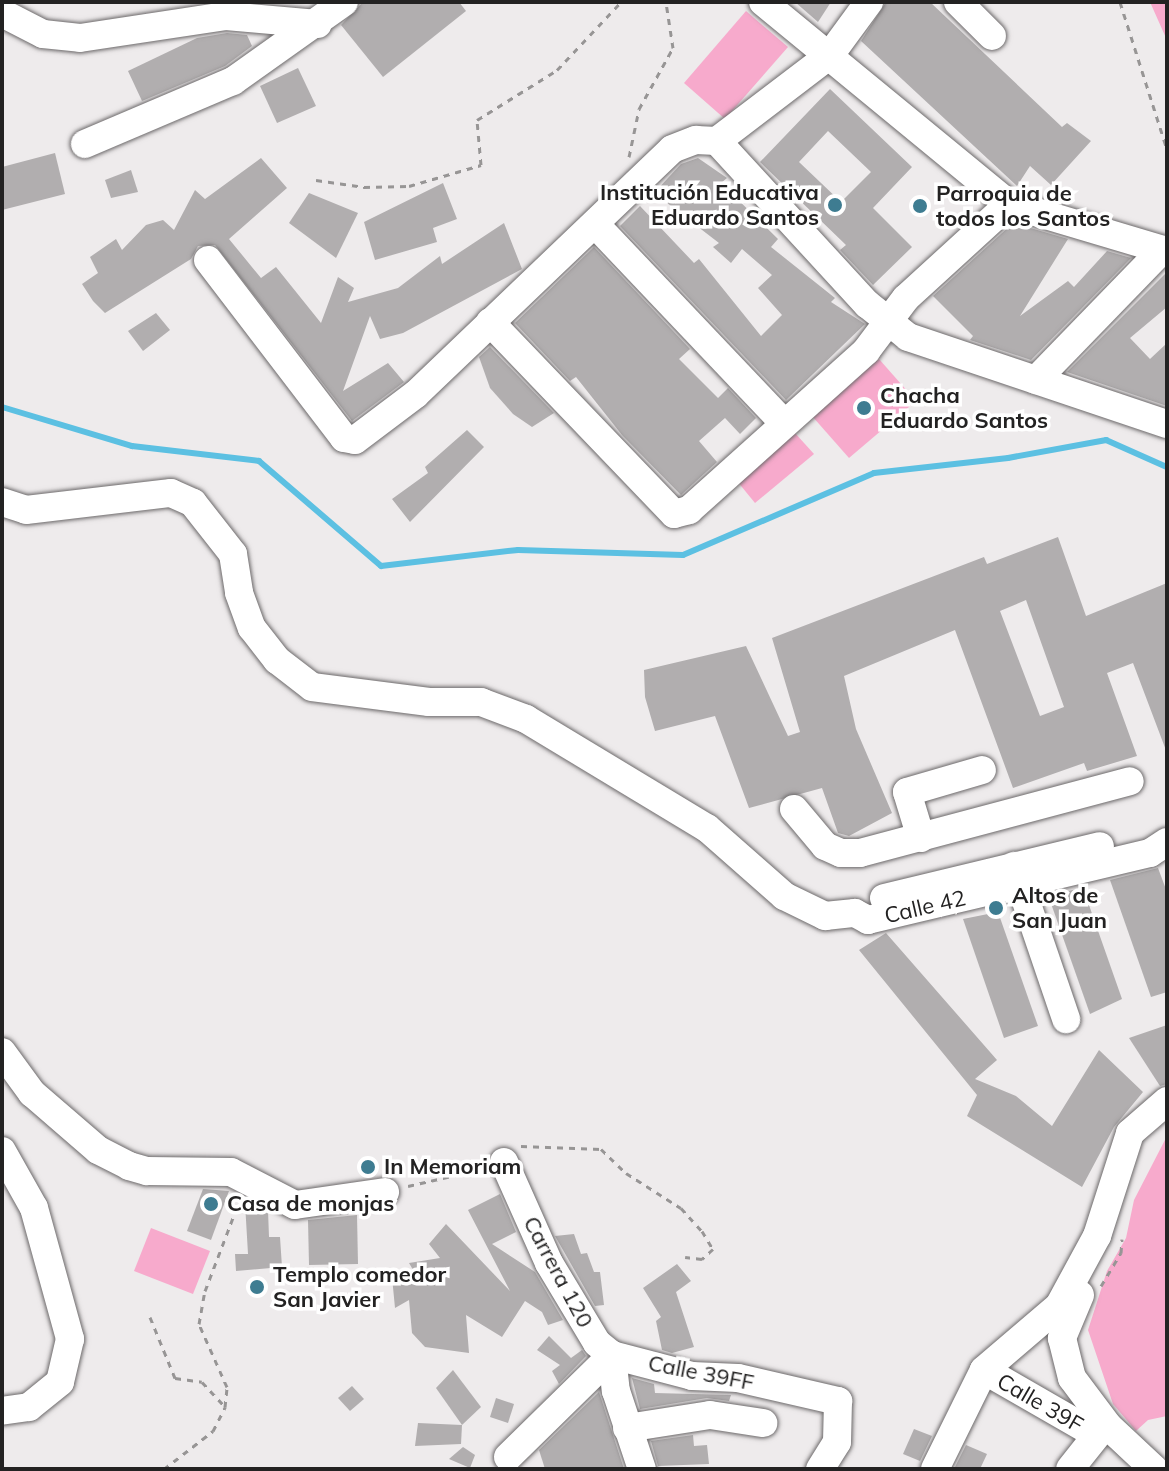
<!DOCTYPE html>
<meta charset="utf-8">
<style>
body{margin:0}
#map{position:relative;width:1169px;height:1471px;overflow:hidden;background:#eeebec;font-family:Mulish,sans-serif}
div>[style]{position:absolute}
[style*='--x']{left:calc(var(--x)*1px);top:calc(var(--y)*1px);width:calc(var(--w)*1px);rotate:calc(var(--a)*1deg)}
.green>*{inset:0;background:#f7aacc}
.stream>*{height:6px;margin:-3px;padding:0 3px;transform-origin:3px;border-radius:3px;background:#5cc0e2}
.building>*{inset:0;background:#b1aeaf}
.path>*{height:3px;margin-top:-1.5px;transform-origin:0;background:repeating-linear-gradient(90deg,#979595 0 6px,transparent 0 12px)}
.roads{filter:drop-shadow(0 0 2px #6c696a) drop-shadow(0 0 2px #6c696a)}
.minor>*{height:28px;margin:-14px;padding:0 14px;transform-origin:14px;border-radius:14px;background:#fff}
.dots>*{width:22px;height:22px;translate:-50% -50%;box-sizing:border-box;border:4px solid #fff;border-radius:50%}
span{translate:-50% -50%;white-space:nowrap;text-align:center;line-height:1.15;-webkit-text-stroke:7px #fff;paint-order:stroke}
.poi-label{font-size:22px;color:#232222;font-weight:700}
.right{translate:-100% -50%;text-align:right}
.left{translate:0 -50%;text-align:left}
.street-label{font-size:22px;color:#232222}
.frame{position:absolute;inset:0;border:4px solid #232222;pointer-events:none}
</style>
<div id="map">
<div class="green">
<div style="clip-path:polygon(1150px 2px,1167px 2px,1167px 44px,1166px 38px)"></div>
<div style="clip-path:polygon(746px 11px,788px 47px,725px 119px,684px 83px)"></div>
<div style="clip-path:polygon(879px 359px,916px 401px,849px 458px,812px 416px)"></div>
<div style="clip-path:polygon(795px 433px,814px 454px,755px 503px,737px 481px)"></div>
<div style="clip-path:polygon(1167px 1136px,1167px 1416px,1148px 1420px,1136px 1431px,1113px 1404px,1088px 1330px,1107px 1271px,1126px 1238px,1134px 1200px)"></div>
<div style="clip-path:polygon(151px 1228px,210px 1251px,193px 1294px,134px 1271px)"></div>
</div>
<div class="stream">
<div style="--x:2;--y:407;--w:136;--a:16.7"></div>
<div style="--x:132;--y:446;--w:128;--a:6.7"></div>
<div style="--x:259;--y:461;--w:161;--a:40.7"></div>
<div style="--x:381;--y:566;--w:138;--a:-6.7"></div>
<div style="--x:518;--y:550;--w:165;--a:1.7"></div>
<div style="--x:683;--y:555;--w:208;--a:-23.2"></div>
<div style="--x:874;--y:473;--w:135;--a:-6.4"></div>
<div style="--x:1008;--y:458;--w:100;--a:-10.4"></div>
<div style="--x:1106;--y:440;--w:67;--a:23.9"></div>
</div>
<div class="building">
<div style="clip-path:polygon(363px 2px,459px 2px,466px 11px,383px 77px,341px 25px)"></div>
<div style="clip-path:polygon(795px 2px,831px 2px,818px 22px)"></div>
<div style="clip-path:polygon(886px 2px,930px 2px,1062px 127px,1067px 123px,1091px 141px,1051px 185px,1030px 166px,1017px 186px,861px 41px)"></div>
<div style="clip-path:polygon(227px 33px,247px 35px,252px 46px,225px 66px,142px 101px,128px 71px,197px 38px)"></div>
<div style="clip-path:polygon(298px 68px,316px 106px,277px 123px,260px 86px)"></div>
<div style="clip-path:polygon(evenodd,830px 89px,912px 167px,873px 208px,912px 247px,873px 285px,840px 250px,846px 245px,760px 162px,830px 89px,828px 131px,871px 172px,841px 202px,799px 162px,828px 131px)"></div>
<div style="clip-path:polygon(55px 153px,65px 194px,2px 210px,2px 167px)"></div>
<div style="clip-path:polygon(261px 158px,287px 188px,229px 239px,261px 278px,276px 267px,321px 323px,338px 277px,354px 288px,348px 302px,398px 288px,440px 256px,442px 264px,504px 223px,522px 269px,403px 333px,380px 339px,370px 316px,343px 391px,388px 363px,404px 382px,352px 421px,215px 245px,198px 246px,191px 259px,105px 313px,93px 301px,82px 284px,98px 273px,90px 257px,116px 239px,122px 250px,146px 225px,163px 220px,174px 230px,195px 190px,205px 199px)"></div>
<div style="clip-path:polygon(698px 158px,727px 178px,721px 183px,778px 239px,771px 247px,835px 298px,831px 302px,865px 324px,786px 400px,620px 226px,640px 206px,694px 263px,699px 259px,761px 336px,782px 315px,758px 288px,772px 275px,742px 249px,731px 263px,713px 247px,719px 243px,654px 193px,681px 164px)"></div>
<div style="clip-path:polygon(131px 170px,138px 192px,111px 198px,105px 180px)"></div>
<div style="clip-path:polygon(443px 183px,457px 219px,433px 228px,437px 242px,375px 260px,364px 222px)"></div>
<div style="clip-path:polygon(309px 193px,358px 213px,336px 258px,289px 223px)"></div>
<div style="clip-path:polygon(1013px 223px,1068px 239px,1020px 316px,1068px 281px,1074px 287px,1107px 251px,1131px 258px,1031px 360px,970px 340px,973px 336px,933px 296px)"></div>
<div style="clip-path:polygon(594px 247px,690px 349px,679px 359px,718px 398px,728px 388px,756px 418px,740px 434px,725px 418px,699px 441px,717px 462px,681px 495px,622px 435px,576px 377px,570px 381px,515px 323px)"></div>
<div style="clip-path:polygon(1167px 272px,1167px 307px,1130px 338px,1150px 359px,1167px 343px,1167px 406px,1067px 372px)"></div>
<div style="clip-path:polygon(156px 313px,170px 330px,143px 351px,128px 331px)"></div>
<div style="clip-path:polygon(490px 347px,554px 413px,532px 427px,513px 414px,490px 388px,479px 357px)"></div>
<div style="clip-path:polygon(467px 430px,484px 447px,410px 522px,392px 499px,428px 473px,425px 467px)"></div>
<div style="clip-path:polygon(evenodd,1058px 537px,1086px 616px,1167px 583px,1167px 753px,1133px 663px,1107px 673px,1137px 756px,1087px 771px,1084px 763px,1013px 788px,955px 630px,844px 676px,856px 729px,892px 813px,849px 836px,838px 833px,822px 788px,749px 808px,715px 716px,655px 731px,645px 697px,644px 670px,746px 646px,788px 736px,800px 732px,772px 638px,984px 557px,987px 564px,1058px 537px,1026px 600px,1064px 707px,1040px 716px,1000px 611px,1026px 600px)"></div>
<div style="clip-path:polygon(1158px 868px,1167px 892px,1167px 992px,1151px 997px,1110px 880px)"></div>
<div style="clip-path:polygon(1083px 888px,1122px 999px,1090px 1014px,1048px 895px)"></div>
<div style="clip-path:polygon(998px 912px,1038px 1026px,1004px 1038px,963px 919px)"></div>
<div style="clip-path:polygon(886px 933px,997px 1060px,975px 1079px,1016px 1096px,1052px 1126px,1099px 1050px,1143px 1092px,1114px 1127px,1082px 1187px,967px 1116px,977px 1095px,859px 950px)"></div>
<div style="clip-path:polygon(1167px 1025px,1167px 1084px,1160px 1086px,1129px 1038px)"></div>
<div style="clip-path:polygon(203px 1189px,229px 1191px,211px 1240px,187px 1231px)"></div>
<div style="clip-path:polygon(500px 1194px,516px 1232px,492px 1244px,535px 1272px,563px 1320px,548px 1325px,542px 1312px,525px 1301px,502px 1337px,466px 1315px,469px 1353px,425px 1347px,412px 1333px,409px 1300px,395px 1308px,392px 1277px,416px 1275px,409px 1263px,440px 1258px,429px 1244px,446px 1224px,510px 1291px,468px 1210px)"></div>
<div style="clip-path:polygon(245px 1203px,268px 1210px,269px 1237px,280px 1237px,282px 1267px,236px 1271px,235px 1254px,248px 1254px)"></div>
<div style="clip-path:polygon(357px 1215px,358px 1264px,309px 1265px,308px 1220px)"></div>
<div style="clip-path:polygon(574px 1234px,581px 1254px,587px 1253px,594px 1272px,600px 1272px,604px 1305px,595px 1306px,555px 1236px)"></div>
<div style="clip-path:polygon(677px 1264px,691px 1281px,676px 1292px,694px 1347px,672px 1353px,662px 1350px,656px 1321px,661px 1317px,643px 1288px)"></div>
<div style="clip-path:polygon(549px 1336px,571px 1358px,582px 1350px,586px 1356px,559px 1384px,552px 1371px,560px 1365px,537px 1350px)"></div>
<div style="clip-path:polygon(453px 1370px,481px 1407px,462px 1425px,436px 1388px)"></div>
<div style="clip-path:polygon(632px 1378px,654px 1384px,655px 1393px,731px 1395px,729px 1401px,707px 1398px,640px 1409px)"></div>
<div style="clip-path:polygon(352px 1386px,364px 1399px,350px 1411px,338px 1398px)"></div>
<div style="clip-path:polygon(599px 1392px,624px 1469px,545px 1469px,539px 1450px)"></div>
<div style="clip-path:polygon(496px 1398px,514px 1404px,508px 1423px,490px 1417px)"></div>
<div style="clip-path:polygon(418px 1423px,462px 1425px,461px 1444px,415px 1446px)"></div>
<div style="clip-path:polygon(914px 1429px,932px 1436px,920px 1461px,903px 1454px)"></div>
<div style="clip-path:polygon(693px 1435px,694px 1446px,707px 1445px,709px 1464px,658px 1466px,651px 1441px)"></div>
<div style="clip-path:polygon(966px 1445px,987px 1454px,980px 1469px,954px 1469px)"></div>
<div style="clip-path:polygon(463px 1447px,475px 1455px,470px 1468px,449px 1459px)"></div>
</div>
<div class="path">
<div style="--x:1120;--y:2;--w:154;--a:72.3"></div>
<div style="--x:629;--y:157;--w:49;--a:-78.2"></div>
<div style="--x:639;--y:109;--w:70;--a:-60.9"></div>
<div style="--x:673;--y:48;--w:47;--a:-98.7"></div>
<div style="--x:316;--y:180;--w:49;--a:8.3"></div>
<div style="--x:364;--y:187;--w:45;--a:-1.3"></div>
<div style="--x:409;--y:186;--w:75;--a:-16.3"></div>
<div style="--x:481;--y:165;--w:45;--a:-95.1"></div>
<div style="--x:477;--y:120;--w:94;--a:-32"></div>
<div style="--x:557;--y:70;--w:93;--a:-46.7"></div>
<div style="--x:521;--y:1146;--w:80;--a:2.1"></div>
<div style="--x:601;--y:1149;--w:35;--a:44"></div>
<div style="--x:626;--y:1173;--w:65;--a:32.5"></div>
<div style="--x:681;--y:1208;--w:31;--a:48"></div>
<div style="--x:702;--y:1231;--w:21;--a:59"></div>
<div style="--x:713;--y:1249;--w:15;--a:138"></div>
<div style="--x:702;--y:1259;--w:17;--a:-173"></div>
<div style="--x:408;--y:1186;--w:76;--a:-12.9"></div>
<div style="--x:1101;--y:1286;--w:39;--a:-59"></div>
<div style="--x:1121;--y:1253;--w:14;--a:-86"></div>
<div style="--x:150;--y:1317;--w:66;--a:67.7"></div>
<div style="--x:175;--y:1378;--w:27;--a:8"></div>
<div style="--x:202;--y:1382;--w:34;--a:47"></div>
<div style="--x:164;--y:1469;--w:62;--a:-37.8"></div>
<div style="--x:213;--y:1431;--w:27;--a:-63"></div>
<div style="--x:225;--y:1407;--w:20;--a:-84"></div>
<div style="--x:227;--y:1387;--w:69;--a:-114"></div>
<div style="--x:199;--y:1324;--w:34;--a:-80"></div>
<div style="--x:205;--y:1291;--w:95;--a:-69.1"></div>
</div>
<div class="roads">
<div class="minor">
<div style="--x:763;--y:2;--w:318;--a:39.4"></div>
<div style="--x:1009;--y:204;--w:165;--a:16.6"></div>
<div style="--x:958;--y:2;--w:48;--a:45"></div>
<div style="--x:2;--y:13;--w:46;--a:27.1"></div>
<div style="--x:43;--y:34;--w:37;--a:6"></div>
<div style="--x:80;--y:38;--w:148;--a:-8.6"></div>
<div style="--x:226;--y:16;--w:92;--a:5"></div>
<div style="--x:717;--y:141;--w:222;--a:47.4"></div>
<div style="--x:867;--y:304;--w:53;--a:38.8"></div>
<div style="--x:908;--y:337;--w:273;--a:18.6"></div>
<div style="--x:85;--y:144;--w:161;--a:-23.1"></div>
<div style="--x:233;--y:81;--w:136;--a:-35.4"></div>
<div style="--x:595;--y:224;--w:274;--a:46.5"></div>
<div style="--x:208;--y:260;--w:224;--a:52.6"></div>
<div style="--x:344;--y:438;--w:11;--a:10"></div>
<div style="--x:355;--y:440;--w:76;--a:-37"></div>
<div style="--x:416;--y:394;--w:354;--a:-43.7"></div>
<div style="--x:672;--y:149;--w:26;--a:-21"></div>
<div style="--x:696;--y:140;--w:21;--a:3"></div>
<div style="--x:717;--y:141;--w:142;--a:-37.3"></div>
<div style="--x:830;--y:55;--w:66;--a:-53.7"></div>
<div style="--x:490;--y:322;--w:266;--a:46.2"></div>
<div style="--x:674;--y:514;--w:16;--a:-15"></div>
<div style="--x:689;--y:510;--w:238;--a:-41.9"></div>
<div style="--x:866;--y:351;--w:66;--a:-53"></div>
<div style="--x:906;--y:298;--w:139;--a:-42.4"></div>
<div style="--x:1036;--y:380;--w:181;--a:-45.9"></div>
<div style="--x:2;--y:502;--w:25;--a:18"></div>
<div style="--x:26;--y:510;--w:146;--a:-6.7"></div>
<div style="--x:171;--y:493;--w:24;--a:24"></div>
<div style="--x:193;--y:503;--w:65;--a:51.9"></div>
<div style="--x:233;--y:554;--w:39;--a:81"></div>
<div style="--x:239;--y:593;--w:37;--a:70"></div>
<div style="--x:252;--y:628;--w:41;--a:52"></div>
<div style="--x:277;--y:660;--w:44;--a:37.6"></div>
<div style="--x:312;--y:687;--w:118;--a:7.3"></div>
<div style="--x:429;--y:702;--w:52;--a:0"></div>
<div style="--x:481;--y:702;--w:48;--a:20.7"></div>
<div style="--x:526;--y:719;--w:211;--a:31.1"></div>
<div style="--x:707;--y:828;--w:103;--a:41.4"></div>
<div style="--x:784;--y:896;--w:46;--a:26"></div>
<div style="--x:825;--y:916;--w:30;--a:-6"></div>
<div style="--x:794;--y:809;--w:48;--a:50"></div>
<div style="--x:825;--y:846;--w:17;--a:24"></div>
<div style="--x:841;--y:853;--w:19;--a:0"></div>
<div style="--x:860;--y:853;--w:279;--a:-14.9"></div>
<div style="--x:921;--y:838;--w:48;--a:-106.9"></div>
<div style="--x:907;--y:792;--w:78;--a:-16.3"></div>
<div style="--x:1014;--y:866;--w:162;--a:71.2"></div>
<div style="--x:884;--y:898;--w:222;--a:-13.5"></div>
<div style="--x:855;--y:913;--w:15;--a:28"></div>
<div style="--x:868;--y:920;--w:290;--a:-13.4"></div>
<div style="--x:1150;--y:853;--w:20;--a:-33"></div>
<div style="--x:2;--y:1052;--w:51;--a:53.8"></div>
<div style="--x:32;--y:1093;--w:87;--a:40.8"></div>
<div style="--x:98;--y:1150;--w:35;--a:27"></div>
<div style="--x:129;--y:1166;--w:19;--a:16"></div>
<div style="--x:147;--y:1171;--w:84;--a:0.7"></div>
<div style="--x:231;--y:1172;--w:72;--a:27.3"></div>
<div style="--x:295;--y:1205;--w:91;--a:-8.2"></div>
<div style="--x:2;--y:1151;--w:65;--a:60.7"></div>
<div style="--x:34;--y:1208;--w:136;--a:74.6"></div>
<div style="--x:70;--y:1339;--w:44;--a:103.1"></div>
<div style="--x:60;--y:1382;--w:40;--a:141"></div>
<div style="--x:29;--y:1407;--w:27;--a:172"></div>
<div style="--x:504;--y:1162;--w:111;--a:66"></div>
<div style="--x:549;--y:1263;--w:93;--a:59"></div>
<div style="--x:597;--y:1343;--w:19;--a:39"></div>
<div style="--x:612;--y:1355;--w:36;--a:84"></div>
<div style="--x:616;--y:1391;--w:82;--a:71.6"></div>
<div style="--x:1080;--y:1295;--w:47;--a:112.7"></div>
<div style="--x:1062;--y:1338;--w:41;--a:76"></div>
<div style="--x:1072;--y:1378;--w:60;--a:53.1"></div>
<div style="--x:1108;--y:1426;--w:63;--a:43.1"></div>
<div style="--x:984;--y:1370;--w:130;--a:29.9"></div>
<div style="--x:1097;--y:1435;--w:43;--a:128.5"></div>
<div style="--x:627;--y:1428;--w:84;--a:-8.9"></div>
<div style="--x:710;--y:1415;--w:54;--a:8.6"></div>
<div style="--x:508;--y:1457;--w:146;--a:-44.4"></div>
<div style="--x:612;--y:1355;--w:83;--a:14.7"></div>
<div style="--x:692;--y:1376;--w:46;--a:2.5"></div>
<div style="--x:738;--y:1378;--w:103;--a:13"></div>
<div style="--x:838;--y:1401;--w:41;--a:91.4"></div>
<div style="--x:837;--y:1442;--w:32;--a:122"></div>
<div style="--x:935;--y:1469;--w:110;--a:-63.7"></div>
<div style="--x:984;--y:1370;--w:99;--a:-40.5"></div>
<div style="--x:1059;--y:1306;--w:80;--a:-61.5"></div>
<div style="--x:1097;--y:1236;--w:108;--a:-72.2"></div>
<div style="--x:1130;--y:1133;--w:49;--a:-40.9"></div>
</div>
</div>
<div class="dots">
<div style="left:835px;top:205px;background:#3e7c91"></div>
<div style="left:920px;top:206px;background:#3e7c91"></div>
<div style="left:864px;top:408px;background:#3e7c91"></div>
<div style="left:996px;top:908px;background:#3e7c91"></div>
<div style="left:368px;top:1167px;background:#3e7c91"></div>
<div style="left:211px;top:1204px;background:#3e7c91"></div>
<div style="left:257px;top:1287px;background:#3e7c91"></div>
</div>
<div class="poi-label">
<span class="right" style="left:819px;top:205px">Institución Educativa<br>Eduardo Santos</span>
<span class="left" style="left:936px;top:206px">Parroquia de<br>todos los Santos</span>
<span class="left" style="left:880px;top:408px">Chacha<br>Eduardo Santos</span>
<span class="left" style="left:1012px;top:908px">Altos de<br>San Juan</span>
<span class="left" style="left:384px;top:1167px">In Memoriam</span>
<span class="left" style="left:227px;top:1204px">Casa de monjas</span>
<span class="left" style="left:273px;top:1287px">Templo comedor<br>San Javier</span>
</div>
<div class="street-label">
<span style="left:925px;top:907px;rotate:-13deg">Calle 42</span>
<span style="left:558px;top:1272px;rotate:62deg">Carrera 120</span>
<span style="left:701px;top:1373px;rotate:11deg">Calle 39FF</span>
<span style="left:1040px;top:1403px;rotate:30deg">Calle 39F</span>
</div>
<div class="frame"></div>
</div>
